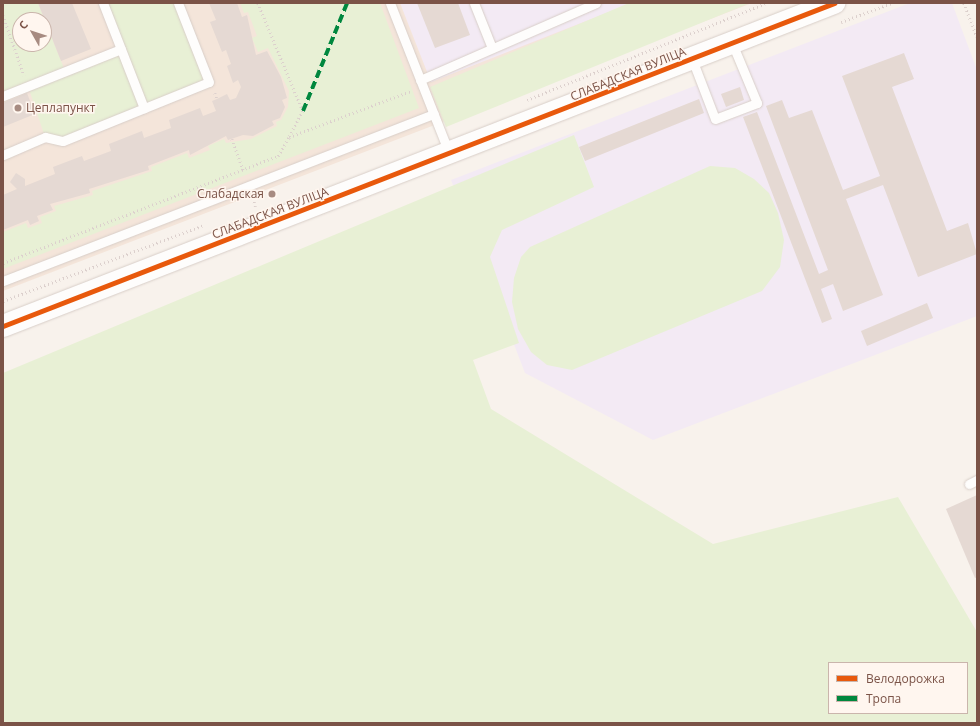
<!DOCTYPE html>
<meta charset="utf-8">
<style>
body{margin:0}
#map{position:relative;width:980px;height:726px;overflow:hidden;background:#f8f2ec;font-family:"Open Sans",sans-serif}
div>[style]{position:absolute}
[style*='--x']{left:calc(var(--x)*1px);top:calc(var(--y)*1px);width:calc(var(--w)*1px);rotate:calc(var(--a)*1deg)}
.residential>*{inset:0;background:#f4e5da}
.education>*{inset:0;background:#f3eaf4}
.green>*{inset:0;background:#e8f0d5}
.building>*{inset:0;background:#e5d9d3}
.path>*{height:2.5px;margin-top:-1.25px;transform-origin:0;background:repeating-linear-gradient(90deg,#dcd0cd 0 1px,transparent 0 4px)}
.roads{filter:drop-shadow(0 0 1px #d8cec8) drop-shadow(0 0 1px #d8cec8)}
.lane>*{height:9px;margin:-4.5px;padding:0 4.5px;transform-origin:4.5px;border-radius:4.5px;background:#fefdfc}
.secondary>*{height:22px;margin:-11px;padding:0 11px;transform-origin:11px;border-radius:11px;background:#fefdfc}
.quiet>*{height:4px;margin-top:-2px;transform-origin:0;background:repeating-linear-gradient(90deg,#00873e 0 8px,transparent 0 12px)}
.cycleway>*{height:5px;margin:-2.5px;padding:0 2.5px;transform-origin:2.5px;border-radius:2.5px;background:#e8590c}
.dots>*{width:11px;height:11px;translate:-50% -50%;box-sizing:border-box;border:2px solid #fff6ef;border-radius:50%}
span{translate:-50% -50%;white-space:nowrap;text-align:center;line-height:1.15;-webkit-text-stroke:3px #fff6ef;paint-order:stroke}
.street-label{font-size:12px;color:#7b5347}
.poi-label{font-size:12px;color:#7b5347}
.left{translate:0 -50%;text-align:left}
.right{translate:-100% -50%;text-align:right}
.frame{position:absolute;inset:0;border:4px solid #7b5347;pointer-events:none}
.legend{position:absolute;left:828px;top:662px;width:140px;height:52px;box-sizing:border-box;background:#fff6ef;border:1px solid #cab5ac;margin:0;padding:5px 7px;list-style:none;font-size:12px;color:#7b5347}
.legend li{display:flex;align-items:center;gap:8px;height:20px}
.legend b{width:20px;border:1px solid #cab5ac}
.north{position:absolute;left:12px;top:12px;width:40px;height:40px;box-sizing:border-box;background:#fff6ef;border:1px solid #cab5ac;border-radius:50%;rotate:309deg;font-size:11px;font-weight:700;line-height:16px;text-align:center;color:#7b5347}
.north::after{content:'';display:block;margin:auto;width:14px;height:18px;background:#a78b81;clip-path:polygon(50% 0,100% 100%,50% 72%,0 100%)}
</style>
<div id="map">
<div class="residential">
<div style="clip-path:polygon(evenodd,3px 3px,752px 3px,3px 291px,3px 3px,20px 20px,44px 20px,44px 44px,20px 44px,20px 20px)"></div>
</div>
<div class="education">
<div style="clip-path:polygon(400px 3px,632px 3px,431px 82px)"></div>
<div style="clip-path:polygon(910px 3px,952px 3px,977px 70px,977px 316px,653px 440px,525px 373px,451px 180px)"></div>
</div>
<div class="green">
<div style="clip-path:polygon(evenodd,3px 3px,38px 3px,65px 71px,121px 49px,103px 3px,178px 3px,209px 82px,63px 141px,45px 137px,28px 86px,3px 96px,3px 3px,20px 20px,44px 20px,44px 44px,20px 44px,20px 20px)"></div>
<div style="clip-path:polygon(240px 3px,380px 3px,419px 108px,3px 269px,3px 232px,26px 223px,28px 228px,42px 223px,40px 217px,56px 211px,54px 206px,93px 195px,92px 191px,152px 171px,151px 167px,187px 153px,189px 158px,210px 150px,208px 146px,224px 139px,226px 143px,251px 139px,277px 126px,276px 122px,281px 120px,288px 107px,289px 91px,268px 48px,258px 52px,252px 38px,257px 36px,248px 12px,244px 13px)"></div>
<div style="clip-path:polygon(629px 3px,750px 3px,446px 127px,430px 87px)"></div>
<div style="clip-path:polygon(evenodd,574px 135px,594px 187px,502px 230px,490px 257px,519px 343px,473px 360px,491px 409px,713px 544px,898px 497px,977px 632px,977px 723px,3px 723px,3px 373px,574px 135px,829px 663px,967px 663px,967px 713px,829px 713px,829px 663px)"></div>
<div style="clip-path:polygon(710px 166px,735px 168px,754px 179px,769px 193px,778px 213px,784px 240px,780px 267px,762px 291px,572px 370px,547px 365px,531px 352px,518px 329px,512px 302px,514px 278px,521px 257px,530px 247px)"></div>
</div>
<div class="building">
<div style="clip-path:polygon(38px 3px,72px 3px,91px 49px,61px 61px)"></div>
<div style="clip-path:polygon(209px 3px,237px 3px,242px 17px,247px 15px,256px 55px,267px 51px,281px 77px,287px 98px,282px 100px,285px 107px,280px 118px,272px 121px,274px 125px,253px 136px,243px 135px,228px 140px,226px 136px,190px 155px,189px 150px,148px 166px,149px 170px,89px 189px,90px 193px,50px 204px,53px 210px,37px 216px,39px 221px,30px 225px,28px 220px,3px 230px,3px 195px,17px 189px,10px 182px,16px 173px,25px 179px,25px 186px,55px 174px,53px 167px,82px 156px,84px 161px,111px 151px,109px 144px,142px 131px,144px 138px,171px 128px,169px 120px,200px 108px,203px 116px,216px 111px,212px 101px,217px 99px,227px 94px,230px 100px,236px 98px,241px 87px,238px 80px,233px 83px,227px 66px,231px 64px,226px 50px,222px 52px,210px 22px,216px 20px)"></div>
<div style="clip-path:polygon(417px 3px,458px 3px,470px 35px,435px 48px)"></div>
<div style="clip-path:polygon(904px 53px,914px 79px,892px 87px,947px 231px,968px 223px,977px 254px,918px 277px,883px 185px,846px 199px,883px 295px,843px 311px,833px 284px,821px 289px,832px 319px,822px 323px,743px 117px,757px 112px,819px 274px,828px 270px,766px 106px,782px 100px,789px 118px,812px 110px,843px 190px,880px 176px,842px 76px)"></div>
<div style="clip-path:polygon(740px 87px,744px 100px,726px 107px,721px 94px)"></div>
<div style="clip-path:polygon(27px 93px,35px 114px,3px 127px,3px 103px)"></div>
<div style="clip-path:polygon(699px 99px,704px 113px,585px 161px,579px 147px)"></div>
<div style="clip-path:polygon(927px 303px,933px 318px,867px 346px,861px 331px)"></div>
<div style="clip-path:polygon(977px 495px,977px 577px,975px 578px,946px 509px)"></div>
</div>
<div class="path">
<div style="--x:258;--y:3;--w:117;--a:67.4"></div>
<div style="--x:303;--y:111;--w:30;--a:118"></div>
<div style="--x:964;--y:3;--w:36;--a:69"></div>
<div style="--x:3;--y:15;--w:64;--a:70.7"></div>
<div style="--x:841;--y:22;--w:54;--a:-20.4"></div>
<div style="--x:215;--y:93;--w:6;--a:72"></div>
<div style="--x:527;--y:100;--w:258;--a:-22.1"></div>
<div style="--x:232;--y:139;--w:33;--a:70"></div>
<div style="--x:253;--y:198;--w:9;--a:72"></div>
<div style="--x:3;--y:263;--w:295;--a:-21.3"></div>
<div style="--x:278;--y:156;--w:22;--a:-60"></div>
<div style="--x:289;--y:137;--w:130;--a:-20.7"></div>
<div style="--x:3;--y:301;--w:213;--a:-20.7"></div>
</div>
<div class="roads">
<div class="lane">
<div style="--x:103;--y:3;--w:113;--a:68.7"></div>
<div style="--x:390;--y:3;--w:161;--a:68.5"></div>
<div style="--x:474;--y:3;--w:48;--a:68.2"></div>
<div style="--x:692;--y:59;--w:64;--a:69"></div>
<div style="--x:715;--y:119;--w:45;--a:-20.9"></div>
<div style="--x:757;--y:103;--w:65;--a:-112.6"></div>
<div style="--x:420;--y:80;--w:192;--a:-23.6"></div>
<div style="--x:3;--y:96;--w:127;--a:-21.7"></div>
<div style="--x:3;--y:155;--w:46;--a:-23.2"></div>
<div style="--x:45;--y:137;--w:18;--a:13"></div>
<div style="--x:63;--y:141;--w:157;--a:-22"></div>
<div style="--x:209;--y:82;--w:85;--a:-111.4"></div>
<div style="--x:3;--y:281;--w:462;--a:-21.2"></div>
<div style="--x:969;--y:484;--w:9;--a:-27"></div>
</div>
<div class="secondary">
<div style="--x:3;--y:326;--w:892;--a:-21.24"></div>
</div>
</div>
<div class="quiet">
<div style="--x:303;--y:111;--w:117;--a:-67.8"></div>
</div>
<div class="cycleway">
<div style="--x:3;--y:326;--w:892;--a:-21.24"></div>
</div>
<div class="dots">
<div style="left:18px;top:108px;background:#a78b81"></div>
<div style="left:272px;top:194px;background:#a78b81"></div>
</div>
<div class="street-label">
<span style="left:628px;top:74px;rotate:-22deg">СЛАБАДСКАЯ ВУЛІЦА</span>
<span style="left:270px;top:213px;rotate:-21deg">СЛАБАДСКАЯ ВУЛІЦА</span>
</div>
<div class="poi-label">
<span class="left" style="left:26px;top:108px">Цеплапункт</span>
<span class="right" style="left:264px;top:194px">Слабадская</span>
</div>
<div class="frame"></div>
<ul class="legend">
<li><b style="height:5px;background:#e8590c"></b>Велодорожка</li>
<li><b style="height:5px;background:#00873e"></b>Тропа</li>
</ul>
<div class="north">С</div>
</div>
